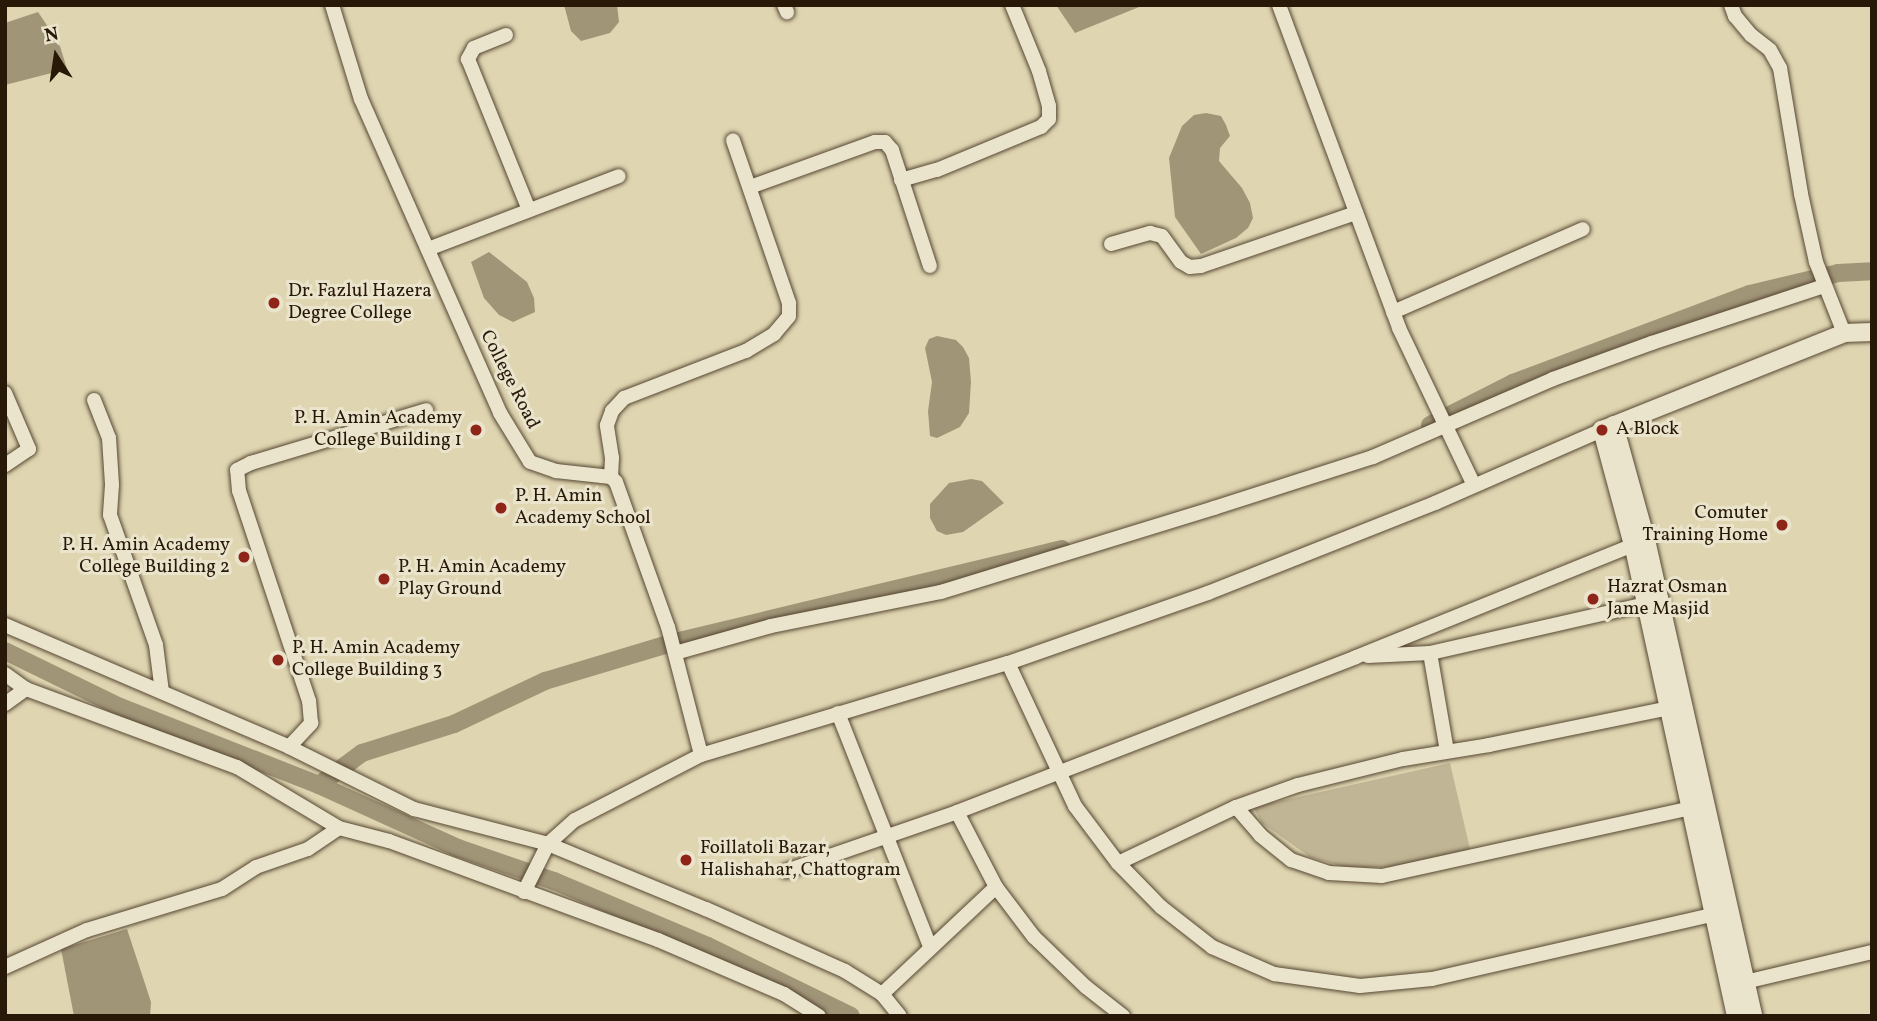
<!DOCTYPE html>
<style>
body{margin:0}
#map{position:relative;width:1877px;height:1021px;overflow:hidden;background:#dfd5b1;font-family:Vollkorn,serif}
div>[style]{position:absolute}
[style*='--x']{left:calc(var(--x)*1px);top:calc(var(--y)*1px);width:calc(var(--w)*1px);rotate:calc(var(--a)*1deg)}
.green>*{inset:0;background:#c0b594}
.water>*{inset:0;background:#a19578}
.canal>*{height:18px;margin:-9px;padding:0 9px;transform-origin:9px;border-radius:9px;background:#a19578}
.roads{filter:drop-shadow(0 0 2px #564732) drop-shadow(0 0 2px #564732)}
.minor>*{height:14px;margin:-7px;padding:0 7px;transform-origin:7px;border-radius:7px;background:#eae4cc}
.tertiary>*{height:18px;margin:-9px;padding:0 9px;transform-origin:9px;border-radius:9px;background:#eae4cc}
.dots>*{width:19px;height:19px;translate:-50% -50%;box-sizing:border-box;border:4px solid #eae4cc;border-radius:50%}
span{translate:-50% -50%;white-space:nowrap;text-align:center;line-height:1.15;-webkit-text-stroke:6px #eae4cc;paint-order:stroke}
.poi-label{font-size:19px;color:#281808}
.left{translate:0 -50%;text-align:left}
.right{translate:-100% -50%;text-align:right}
.street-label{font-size:19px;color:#281808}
.frame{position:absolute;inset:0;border:7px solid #281808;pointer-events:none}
.north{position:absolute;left:21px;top:21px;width:70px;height:70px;-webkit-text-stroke:5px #eae4cc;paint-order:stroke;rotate:348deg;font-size:19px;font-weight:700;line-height:28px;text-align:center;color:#281808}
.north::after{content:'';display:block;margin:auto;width:24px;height:32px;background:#281808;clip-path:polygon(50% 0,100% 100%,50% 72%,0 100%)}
</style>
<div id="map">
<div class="green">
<div style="clip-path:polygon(1450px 763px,1470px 849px,1391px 867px,1348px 868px,1310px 857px,1262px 823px,1253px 807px)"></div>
</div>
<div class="water">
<div style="clip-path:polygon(564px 5px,617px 5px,619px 22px,610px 33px,581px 41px,571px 31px)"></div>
<div style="clip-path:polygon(1056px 5px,1144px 5px,1075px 33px)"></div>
<div style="clip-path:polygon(38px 12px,59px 43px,67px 69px,5px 85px,5px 23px)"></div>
<div style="clip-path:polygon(1206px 113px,1221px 116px,1226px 125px,1230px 136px,1220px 148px,1219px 161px,1242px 188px,1250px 203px,1253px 218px,1248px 228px,1236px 238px,1201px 254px,1175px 217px,1169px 158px,1182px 126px,1194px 115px)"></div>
<div style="clip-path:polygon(489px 252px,527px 282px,534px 298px,535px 312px,513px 322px,499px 315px,484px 298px,471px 262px)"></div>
<div style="clip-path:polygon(937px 336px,956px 340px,963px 347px,969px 358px,971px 382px,969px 413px,960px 427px,937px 438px,930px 436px,928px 411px,932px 382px,925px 348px,929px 339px)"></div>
<div style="clip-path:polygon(971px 479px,982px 481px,1004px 503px,963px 532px,946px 535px,937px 531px,930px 518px,930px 504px,949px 483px)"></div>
<div style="clip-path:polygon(127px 929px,151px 1002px,150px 1016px,74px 1016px,61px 949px)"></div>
</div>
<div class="canal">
<div style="--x:1430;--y:425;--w:93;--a:-26.8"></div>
<div style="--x:1513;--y:383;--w:253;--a:-20.6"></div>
<div style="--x:1750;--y:294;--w:90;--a:-13.4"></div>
<div style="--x:1838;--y:273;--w:34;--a:-3"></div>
<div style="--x:5;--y:651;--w:128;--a:26"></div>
<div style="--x:120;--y:707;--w:214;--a:21.4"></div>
<div style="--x:319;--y:785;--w:153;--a:24.4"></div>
<div style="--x:458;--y:848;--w:102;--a:19"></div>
<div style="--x:554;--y:881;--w:167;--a:22.9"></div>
<div style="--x:708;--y:946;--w:159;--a:26.1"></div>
<div style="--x:319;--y:785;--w:54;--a:-36.7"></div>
<div style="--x:362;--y:753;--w:96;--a:-17.5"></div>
<div style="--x:454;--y:724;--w:101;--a:-25.3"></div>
<div style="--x:545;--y:681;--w:136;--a:-16.7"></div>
<div style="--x:675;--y:642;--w:398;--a:-13.5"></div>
</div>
<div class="roads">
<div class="minor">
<div style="--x:332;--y:5;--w:98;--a:72.9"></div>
<div style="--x:361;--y:99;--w:343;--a:66.1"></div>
<div style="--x:500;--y:413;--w:57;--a:58.5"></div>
<div style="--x:530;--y:462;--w:28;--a:19"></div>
<div style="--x:556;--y:471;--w:55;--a:6.2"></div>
<div style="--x:611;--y:477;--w:7;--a:45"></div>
<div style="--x:616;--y:482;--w:154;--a:70.3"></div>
<div style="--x:668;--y:627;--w:132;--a:75.5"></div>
<div style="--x:784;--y:5;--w:8;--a:67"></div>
<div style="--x:1279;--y:5;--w:345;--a:69.6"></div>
<div style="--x:1399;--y:328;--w:174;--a:64.5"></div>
<div style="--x:1731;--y:5;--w:12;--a:70"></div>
<div style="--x:1735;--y:16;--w:25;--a:50"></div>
<div style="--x:1751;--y:35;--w:24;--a:38"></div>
<div style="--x:1770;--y:50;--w:21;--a:61"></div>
<div style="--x:1780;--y:68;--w:128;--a:80.5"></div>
<div style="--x:1801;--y:194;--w:70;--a:77.6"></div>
<div style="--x:1816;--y:262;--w:76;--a:68.5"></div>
<div style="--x:506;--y:35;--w:35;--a:158"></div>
<div style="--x:474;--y:48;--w:13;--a:119"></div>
<div style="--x:468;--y:59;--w:163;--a:68"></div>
<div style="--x:901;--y:180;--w:37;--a:-16"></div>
<div style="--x:937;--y:170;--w:113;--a:-22.5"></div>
<div style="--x:1041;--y:127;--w:11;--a:-45"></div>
<div style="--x:1049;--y:119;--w:13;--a:-90"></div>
<div style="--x:1049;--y:106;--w:36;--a:-106"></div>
<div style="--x:1039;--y:71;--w:71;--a:-112.2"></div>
<div style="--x:750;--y:187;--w:133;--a:-19.8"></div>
<div style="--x:875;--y:142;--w:10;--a:0"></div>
<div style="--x:885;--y:142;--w:11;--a:49"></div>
<div style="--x:892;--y:150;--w:122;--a:71.9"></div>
<div style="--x:1111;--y:244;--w:41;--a:-15.8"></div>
<div style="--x:1150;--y:233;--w:12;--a:14"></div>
<div style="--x:1162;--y:236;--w:32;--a:54"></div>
<div style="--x:1181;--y:262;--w:10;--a:29"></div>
<div style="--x:1190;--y:267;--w:11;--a:-5"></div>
<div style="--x:1201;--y:266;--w:164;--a:-18.9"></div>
<div style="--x:428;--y:249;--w:204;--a:-20.9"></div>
<div style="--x:1393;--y:312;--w:207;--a:-23.6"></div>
<div style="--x:5;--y:393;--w:61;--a:66.8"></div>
<div style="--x:29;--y:449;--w:29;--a:146"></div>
<div style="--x:94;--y:400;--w:41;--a:68.5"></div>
<div style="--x:109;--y:438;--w:47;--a:86.3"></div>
<div style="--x:112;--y:485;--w:30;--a:94"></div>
<div style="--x:110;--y:515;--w:138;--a:70.5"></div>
<div style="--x:156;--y:645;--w:47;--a:82.7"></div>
<div style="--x:611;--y:477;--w:19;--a:-87"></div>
<div style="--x:612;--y:458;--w:33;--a:-99"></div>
<div style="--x:607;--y:425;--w:15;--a:-70"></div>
<div style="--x:612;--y:411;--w:18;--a:-47"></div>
<div style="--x:624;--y:398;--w:131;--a:-21.1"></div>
<div style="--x:746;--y:351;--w:33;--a:-31"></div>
<div style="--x:774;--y:334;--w:23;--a:-50"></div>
<div style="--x:789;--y:316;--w:13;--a:-90"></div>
<div style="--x:789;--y:303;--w:172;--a:-109"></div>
<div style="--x:5;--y:625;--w:309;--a:23.2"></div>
<div style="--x:289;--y:747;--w:140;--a:26.4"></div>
<div style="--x:414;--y:809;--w:138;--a:14.6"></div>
<div style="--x:548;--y:844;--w:171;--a:22.4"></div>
<div style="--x:706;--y:909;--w:152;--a:24"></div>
<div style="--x:845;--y:971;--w:44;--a:31.9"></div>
<div style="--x:882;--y:994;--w:28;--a:51"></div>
<div style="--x:675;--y:653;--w:100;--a:-15.7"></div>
<div style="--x:771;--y:626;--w:173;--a:-11.3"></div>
<div style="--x:941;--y:592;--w:286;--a:-17.1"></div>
<div style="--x:1214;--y:508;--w:167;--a:-17.8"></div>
<div style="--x:1373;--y:457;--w:196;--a:-23.4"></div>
<div style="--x:1553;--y:379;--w:105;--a:-20"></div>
<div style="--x:1652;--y:343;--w:181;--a:-18.3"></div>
<div style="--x:1430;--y:653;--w:99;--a:80.2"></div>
<div style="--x:1368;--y:656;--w:62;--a:-2.8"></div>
<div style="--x:1430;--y:653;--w:221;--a:-12.8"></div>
<div style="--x:1008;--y:663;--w:158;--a:64.9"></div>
<div style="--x:1075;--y:806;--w:71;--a:53"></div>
<div style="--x:1118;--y:863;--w:62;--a:45.7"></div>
<div style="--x:1161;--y:907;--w:65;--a:38.1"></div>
<div style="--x:1212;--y:947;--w:68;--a:23.5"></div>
<div style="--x:1274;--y:974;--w:87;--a:7.9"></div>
<div style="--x:1360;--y:986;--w:72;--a:-5.6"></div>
<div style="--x:1432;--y:979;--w:300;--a:-12.9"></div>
<div style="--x:5;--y:674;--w:26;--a:36"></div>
<div style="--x:26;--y:689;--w:225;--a:20.3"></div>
<div style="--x:237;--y:767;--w:119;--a:30.9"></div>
<div style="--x:339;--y:828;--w:52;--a:14.6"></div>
<div style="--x:389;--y:841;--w:287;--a:20.2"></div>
<div style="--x:658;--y:940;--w:137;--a:23.2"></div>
<div style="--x:784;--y:994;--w:41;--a:32.2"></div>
<div style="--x:5;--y:704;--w:26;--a:-36"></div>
<div style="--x:838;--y:713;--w:251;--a:68.5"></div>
<div style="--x:289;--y:747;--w:33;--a:-47"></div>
<div style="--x:311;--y:723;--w:22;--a:-95"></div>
<div style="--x:309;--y:701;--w:221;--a:-108.4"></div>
<div style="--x:239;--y:491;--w:21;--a:-95"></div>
<div style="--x:237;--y:470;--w:16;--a:-27"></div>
<div style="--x:251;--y:463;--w:183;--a:-16.8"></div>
<div style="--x:1236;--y:807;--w:37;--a:49"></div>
<div style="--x:1260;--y:835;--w:40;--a:39"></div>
<div style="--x:1291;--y:860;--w:40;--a:18.9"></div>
<div style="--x:1329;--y:873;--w:53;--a:3.2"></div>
<div style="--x:1382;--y:876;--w:326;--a:-12.4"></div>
<div style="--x:957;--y:812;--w:85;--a:62.5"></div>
<div style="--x:996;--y:887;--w:63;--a:52.8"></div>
<div style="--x:1034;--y:937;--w:72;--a:43.9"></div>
<div style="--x:1086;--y:987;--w:47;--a:38.1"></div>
<div style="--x:1118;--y:863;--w:131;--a:-25.4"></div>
<div style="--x:1236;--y:807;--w:66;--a:-19.5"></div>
<div style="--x:1298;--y:785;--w:108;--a:-13.9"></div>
<div style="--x:1403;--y:759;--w:87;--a:-9.2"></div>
<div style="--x:1489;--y:745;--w:184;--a:-11.6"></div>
<div style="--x:786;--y:871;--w:181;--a:-19"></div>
<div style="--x:957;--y:812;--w:428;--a:-21.2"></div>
<div style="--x:1356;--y:657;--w:299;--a:-22"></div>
<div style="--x:524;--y:892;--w:54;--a:-63.4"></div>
<div style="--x:548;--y:844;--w:36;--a:-42"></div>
<div style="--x:575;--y:820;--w:142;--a:-27.3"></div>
<div style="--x:701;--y:755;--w:320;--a:-16.7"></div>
<div style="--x:1008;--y:663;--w:212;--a:-19.3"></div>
<div style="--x:1208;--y:593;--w:244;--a:-21.6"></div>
<div style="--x:1435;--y:503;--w:182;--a:-23.6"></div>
<div style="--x:5;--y:967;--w:90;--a:-24.3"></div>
<div style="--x:87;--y:930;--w:141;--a:-16.9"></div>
<div style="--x:222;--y:889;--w:40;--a:-32.9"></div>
<div style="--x:256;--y:867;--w:55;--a:-19.1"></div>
<div style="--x:308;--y:849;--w:37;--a:-34"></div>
<div style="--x:1745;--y:982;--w:130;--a:-13.3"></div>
<div style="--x:882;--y:994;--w:156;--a:-43.2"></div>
</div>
<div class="tertiary">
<div style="--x:1614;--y:425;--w:119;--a:74.5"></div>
<div style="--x:1646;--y:540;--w:488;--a:77.3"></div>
<div style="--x:1736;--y:1016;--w:482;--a:-102.3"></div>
<div style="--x:1633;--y:545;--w:119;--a:-105.1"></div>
<div style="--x:1602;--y:430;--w:261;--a:-21.8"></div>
<div style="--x:1844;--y:333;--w:28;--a:-2"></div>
</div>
</div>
<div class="dots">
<div style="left:274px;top:303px;background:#8f2418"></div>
<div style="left:476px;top:430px;background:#8f2418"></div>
<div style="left:1602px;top:430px;background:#8f2418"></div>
<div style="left:501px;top:508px;background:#8f2418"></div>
<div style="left:1782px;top:525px;background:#8f2418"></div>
<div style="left:244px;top:557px;background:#8f2418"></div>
<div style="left:384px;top:579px;background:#8f2418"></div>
<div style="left:1593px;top:599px;background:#8f2418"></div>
<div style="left:278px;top:660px;background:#8f2418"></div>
<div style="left:686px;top:860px;background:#8f2418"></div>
</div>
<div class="poi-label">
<span class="left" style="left:288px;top:303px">Dr. Fazlul Hazera<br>Degree College</span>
<span class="right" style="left:462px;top:430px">P. H. Amin Academy<br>College Building 1</span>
<span class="left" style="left:1616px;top:430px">A Block</span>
<span class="left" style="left:515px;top:508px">P. H. Amin<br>Academy School</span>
<span class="right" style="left:1768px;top:525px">Comuter<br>Training Home</span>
<span class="right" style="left:230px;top:557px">P. H. Amin Academy<br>College Building 2</span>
<span class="left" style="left:398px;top:579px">P. H. Amin Academy<br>Play Ground</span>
<span class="left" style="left:1607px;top:599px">Hazrat Osman<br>Jame Masjid</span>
<span class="left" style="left:292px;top:660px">P. H. Amin Academy<br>College Building 3</span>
<span class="left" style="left:700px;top:860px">Foillatoli Bazar,<br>Halishahar, Chattogram</span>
</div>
<div class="street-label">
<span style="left:509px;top:380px;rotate:63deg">College Road</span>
</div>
<div class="frame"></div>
<div class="north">N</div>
</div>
